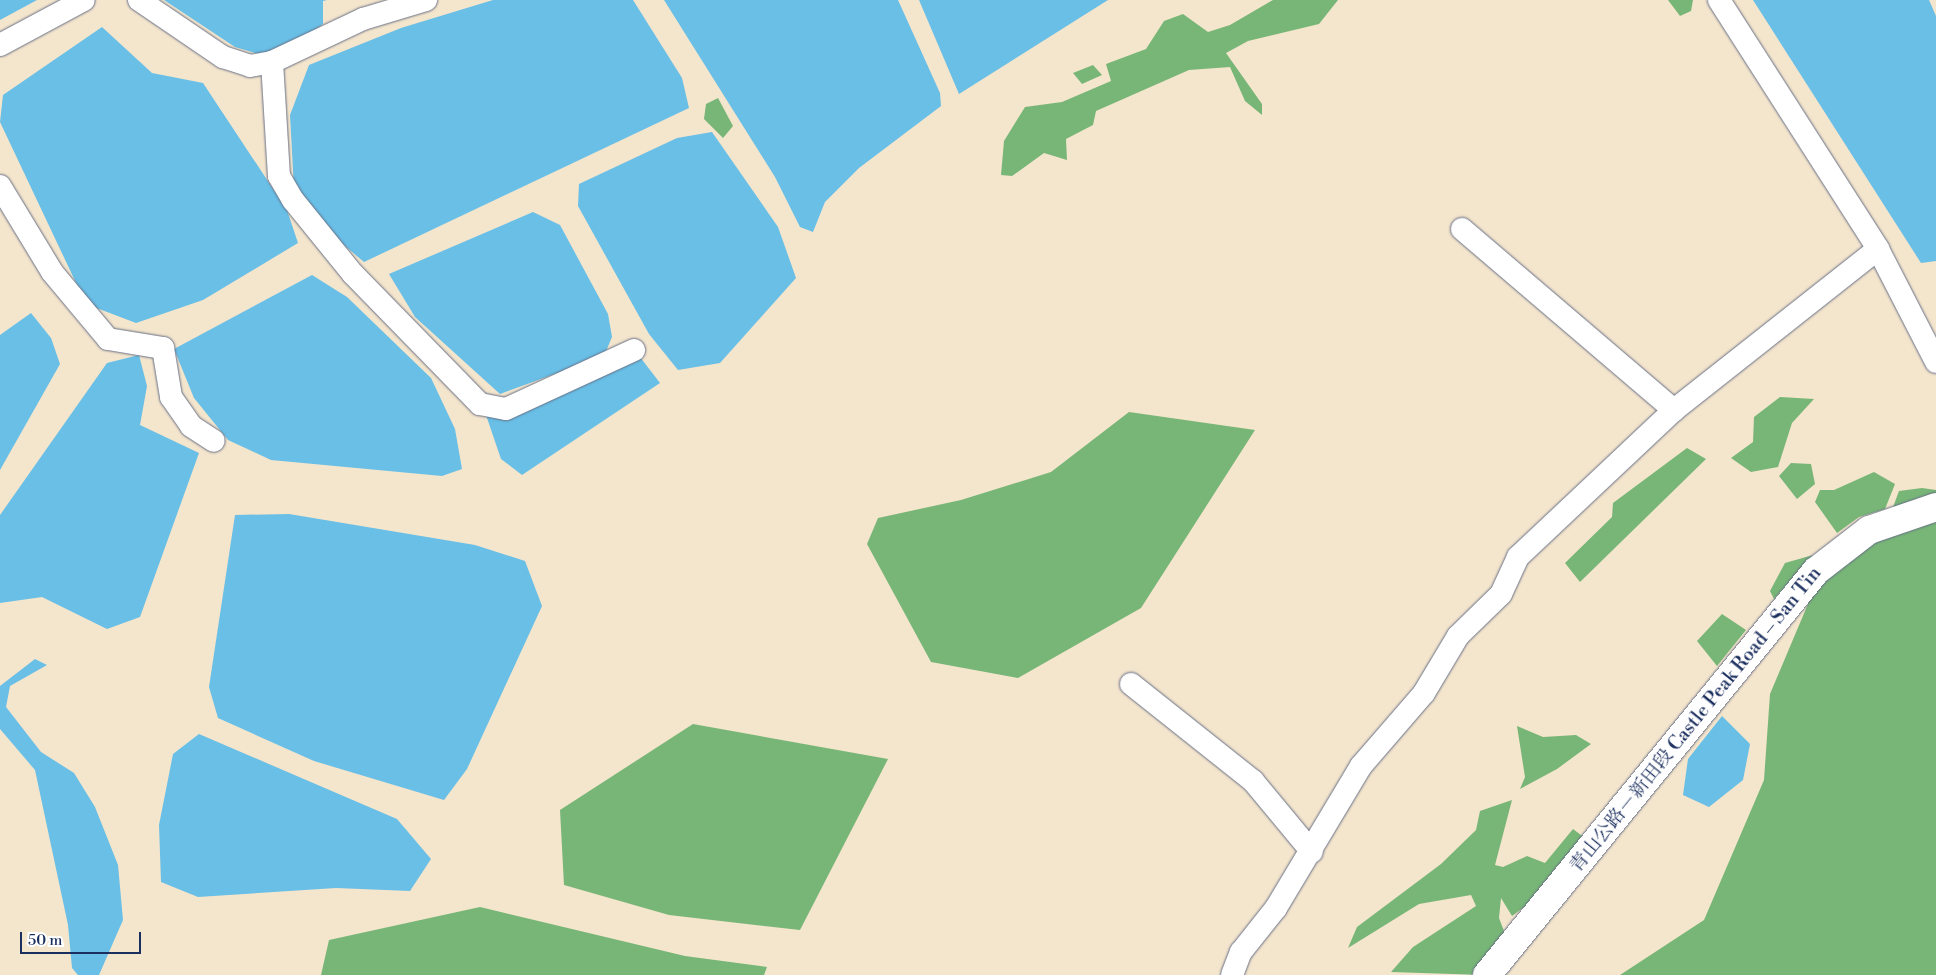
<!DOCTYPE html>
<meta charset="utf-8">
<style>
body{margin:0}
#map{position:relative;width:1936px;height:975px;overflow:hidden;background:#f4e5cd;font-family:"Libre Bodoni","Noto Serif SC",serif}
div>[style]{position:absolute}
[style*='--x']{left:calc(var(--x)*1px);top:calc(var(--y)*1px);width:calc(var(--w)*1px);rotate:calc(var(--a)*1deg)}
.forest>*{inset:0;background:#78b677}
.water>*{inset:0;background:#69bfe6}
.roads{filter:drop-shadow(0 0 1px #676f85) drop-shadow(0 0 1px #676f85)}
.minor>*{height:22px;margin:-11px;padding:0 11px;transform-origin:11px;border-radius:11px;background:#fff}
.major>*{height:28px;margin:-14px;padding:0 14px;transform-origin:14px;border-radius:14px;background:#fff}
span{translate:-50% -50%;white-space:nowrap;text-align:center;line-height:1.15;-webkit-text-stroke:4.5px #fff;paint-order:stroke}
.street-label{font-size:19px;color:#1b2f5e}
.scale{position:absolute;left:20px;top:932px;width:121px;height:22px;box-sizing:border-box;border:2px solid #1b2f5e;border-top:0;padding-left:6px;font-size:15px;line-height:18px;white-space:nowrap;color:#1b2f5e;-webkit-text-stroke:4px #fff;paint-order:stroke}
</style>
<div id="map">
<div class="forest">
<div style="clip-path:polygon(1273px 0,1338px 0,1319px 24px,1248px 41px,1226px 53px,1262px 104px,1262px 115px,1245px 101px,1230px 67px,1189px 70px,1096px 111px,1093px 125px,1066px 139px,1067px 160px,1044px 153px,1012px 176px,1001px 175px,1004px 141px,1025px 107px,1062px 102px,1111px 81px,1106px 64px,1146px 49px,1164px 21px,1183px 14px,1208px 32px,1230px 25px)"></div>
<div style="clip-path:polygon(1668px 0,1693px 0,1691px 11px,1680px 16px)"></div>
<div style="clip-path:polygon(1093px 65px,1102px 75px,1082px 84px,1073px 73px)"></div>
<div style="clip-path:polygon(718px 98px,733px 126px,723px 138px,704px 119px,706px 104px)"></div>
<div style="clip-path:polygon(1780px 397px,1814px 399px,1792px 423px,1778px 467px,1751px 472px,1731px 458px,1753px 442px,1754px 417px)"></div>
<div style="clip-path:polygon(1129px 412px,1255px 430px,1141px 608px,1018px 678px,931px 662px,867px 544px,878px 518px,961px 500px,1051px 472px)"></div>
<div style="clip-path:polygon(1687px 448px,1706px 459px,1580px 582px,1565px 563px,1612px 517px,1613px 503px)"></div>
<div style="clip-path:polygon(1791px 463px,1811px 464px,1815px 484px,1797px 499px,1779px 476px)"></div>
<div style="clip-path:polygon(1874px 472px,1895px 484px,1885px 509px,1859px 517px,1837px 533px,1815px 502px,1820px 490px,1834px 490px)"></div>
<div style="clip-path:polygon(1922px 488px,1936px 490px,1936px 512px,1886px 526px,1899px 491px)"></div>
<div style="clip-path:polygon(1936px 517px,1936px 975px,1620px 975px,1704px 920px,1764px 780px,1770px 694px,1816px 585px,1850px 553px,1910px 523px)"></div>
<div style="clip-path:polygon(1813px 555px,1774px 599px,1770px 591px,1785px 563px)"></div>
<div style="clip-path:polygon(1722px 614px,1746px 630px,1717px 666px,1697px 641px)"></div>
<div style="clip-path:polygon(693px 724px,888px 759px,800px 930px,669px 915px,564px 885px,560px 810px)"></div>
<div style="clip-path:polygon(1517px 726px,1543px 737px,1576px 735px,1591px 744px,1557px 769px,1520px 789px,1525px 777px)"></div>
<div style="clip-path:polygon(1512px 800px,1495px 865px,1503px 867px,1527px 856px,1545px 863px,1573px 829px,1589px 841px,1552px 887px,1512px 916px,1501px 898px,1499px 918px,1509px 944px,1483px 975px,1391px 972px,1413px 947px,1476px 906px,1471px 895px,1419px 904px,1348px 948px,1357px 927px,1441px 864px,1476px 830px,1480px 811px)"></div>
<div style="clip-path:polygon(480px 907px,685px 956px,767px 967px,764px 975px,321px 975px,329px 940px)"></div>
</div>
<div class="water">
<div style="clip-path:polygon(0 0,37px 0,0 20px)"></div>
<div style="clip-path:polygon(164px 0,327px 0,323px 1px,323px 24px,301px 41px,262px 55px,235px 47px)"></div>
<div style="clip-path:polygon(493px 0,633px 0,682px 78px,689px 108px,364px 262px,327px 231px,294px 188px,290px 115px,309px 65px,401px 28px)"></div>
<div style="clip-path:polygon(664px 0,898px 0,940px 93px,941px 106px,859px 168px,825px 202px,813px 232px,800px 227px,775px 177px)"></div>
<div style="clip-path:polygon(919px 0,1108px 0,959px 94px)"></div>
<div style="clip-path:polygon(1753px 0,1929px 0,1936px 16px,1936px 261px,1921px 263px)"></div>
<div style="clip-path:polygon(102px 27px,152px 73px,203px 83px,287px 210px,298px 243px,203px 300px,136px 323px,86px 304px,0 122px,3px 95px)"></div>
<div style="clip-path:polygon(712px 132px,778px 227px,796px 278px,720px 363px,678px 370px,649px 334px,578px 206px,579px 184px,677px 138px)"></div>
<div style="clip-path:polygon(533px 212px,560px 225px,608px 314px,612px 337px,604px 356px,500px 394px,415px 317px,389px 274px)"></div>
<div style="clip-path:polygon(312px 275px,347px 297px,431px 378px,455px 429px,462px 469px,442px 476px,271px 460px,228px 440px,194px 398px,174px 349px)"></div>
<div style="clip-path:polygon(31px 313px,51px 338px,60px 364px,0 470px,0 335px)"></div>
<div style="clip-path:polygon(139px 355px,147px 386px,140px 425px,199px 453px,140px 617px,107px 629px,42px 597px,0 603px,0 515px,107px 363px)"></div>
<div style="clip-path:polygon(640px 357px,660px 383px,522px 475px,501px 459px,486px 415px)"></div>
<div style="clip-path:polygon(289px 514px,475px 545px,525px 561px,542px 606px,467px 769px,444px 800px,314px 761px,218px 718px,209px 687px,235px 515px)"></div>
<div style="clip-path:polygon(35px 659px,47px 665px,10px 686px,6px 707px,41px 752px,74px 773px,95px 807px,118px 865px,123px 920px,99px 975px,78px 975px,72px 968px,68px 925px,35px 770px,0 729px,0 686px)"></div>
<div style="clip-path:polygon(1722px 716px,1750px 744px,1743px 780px,1709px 807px,1683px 795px,1688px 759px)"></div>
<div style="clip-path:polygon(199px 734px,397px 819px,431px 859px,410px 891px,336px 888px,198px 897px,161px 882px,159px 825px,173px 754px)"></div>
</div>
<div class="roads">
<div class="minor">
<div style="--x:139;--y:0;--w:102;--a:34.2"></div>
<div style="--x:223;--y:57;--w:28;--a:18"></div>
<div style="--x:250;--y:66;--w:22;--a:-10"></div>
<div style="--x:272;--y:62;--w:101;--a:-25.3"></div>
<div style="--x:363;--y:19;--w:66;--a:-16.8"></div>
<div style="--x:1719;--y:0;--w:295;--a:57.4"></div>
<div style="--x:1878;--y:249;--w:127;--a:62.8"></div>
<div style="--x:0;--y:45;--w:95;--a:-28.2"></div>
<div style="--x:272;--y:62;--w:114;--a:86.5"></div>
<div style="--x:279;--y:176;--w:28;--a:60"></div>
<div style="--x:293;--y:200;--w:95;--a:51"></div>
<div style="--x:353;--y:274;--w:182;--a:45.7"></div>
<div style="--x:480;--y:404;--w:26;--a:11"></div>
<div style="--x:506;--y:409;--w:141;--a:-24.7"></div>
<div style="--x:0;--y:186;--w:100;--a:58.8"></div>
<div style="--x:52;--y:272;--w:87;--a:50.1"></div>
<div style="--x:108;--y:339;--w:56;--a:9.3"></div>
<div style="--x:163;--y:348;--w:50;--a:80.7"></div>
<div style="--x:171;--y:397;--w:35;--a:55"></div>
<div style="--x:191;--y:426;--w:27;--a:33"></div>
<div style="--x:1462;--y:229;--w:279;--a:40.5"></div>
<div style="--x:1131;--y:684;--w:156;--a:38.5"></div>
<div style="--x:1253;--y:781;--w:92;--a:50.3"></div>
<div style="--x:1232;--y:975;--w:25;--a:-69"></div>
<div style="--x:1241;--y:952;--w:56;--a:-51.5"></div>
<div style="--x:1276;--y:908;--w:165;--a:-59.1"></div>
<div style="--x:1361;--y:766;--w:96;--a:-49.2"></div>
<div style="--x:1424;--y:693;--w:66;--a:-59.2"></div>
<div style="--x:1458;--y:636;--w:60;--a:-44.3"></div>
<div style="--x:1501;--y:594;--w:41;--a:-65.3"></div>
<div style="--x:1518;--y:557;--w:214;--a:-43.3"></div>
<div style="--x:1674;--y:410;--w:260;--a:-38.3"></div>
</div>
<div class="major">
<div style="--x:1487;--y:975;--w:521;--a:-50.84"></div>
<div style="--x:1816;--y:571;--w:67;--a:-37.7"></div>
<div style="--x:1869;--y:530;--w:71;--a:-18.9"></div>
</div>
</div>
<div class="street-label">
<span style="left:1696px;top:720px;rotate:-51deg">青山公路－新田段 Castle Peak Road – San Tin</span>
</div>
<div class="scale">50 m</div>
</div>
